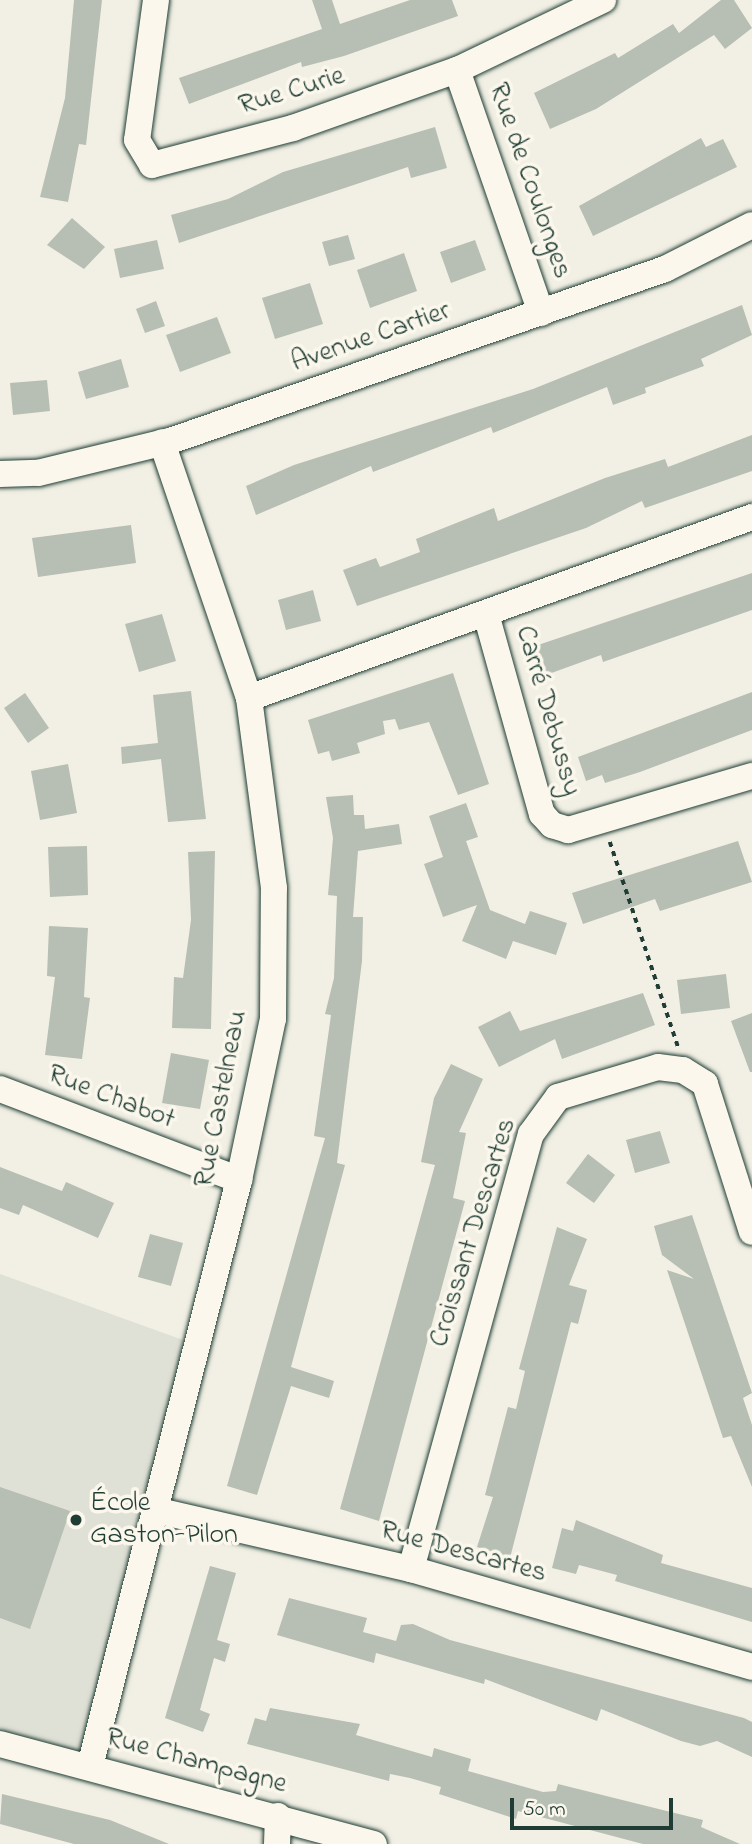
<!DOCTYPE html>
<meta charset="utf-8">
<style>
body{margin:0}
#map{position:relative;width:752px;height:1844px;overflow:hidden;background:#f2f0e5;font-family:"Indie Flower",sans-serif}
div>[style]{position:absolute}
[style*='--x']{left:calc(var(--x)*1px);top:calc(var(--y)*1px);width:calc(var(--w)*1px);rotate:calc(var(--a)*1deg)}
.built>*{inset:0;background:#e0e1d6}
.building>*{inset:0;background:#b7beb3}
.path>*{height:3.5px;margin-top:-1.75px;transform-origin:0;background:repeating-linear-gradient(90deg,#1f3d34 0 5px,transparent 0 10px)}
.roads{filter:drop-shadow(0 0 2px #1f3d34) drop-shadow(0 0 2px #1f3d34)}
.street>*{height:26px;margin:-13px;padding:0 13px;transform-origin:13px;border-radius:13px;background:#fbf7ec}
.dots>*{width:19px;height:19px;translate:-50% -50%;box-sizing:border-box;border:4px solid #fbf7ec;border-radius:50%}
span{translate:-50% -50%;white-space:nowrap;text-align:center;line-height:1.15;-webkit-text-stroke:7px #fbf7ec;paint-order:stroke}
.street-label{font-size:28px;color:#1f3d34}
.poi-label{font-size:28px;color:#1f3d34}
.left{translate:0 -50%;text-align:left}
.scale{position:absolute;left:510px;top:1798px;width:163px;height:32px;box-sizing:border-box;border:4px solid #1f3d34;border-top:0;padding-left:9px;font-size:21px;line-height:24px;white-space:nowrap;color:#1f3d34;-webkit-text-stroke:5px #fbf7ec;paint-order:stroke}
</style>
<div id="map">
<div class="built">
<div style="clip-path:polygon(0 1274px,197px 1345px,90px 1766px,0 1744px)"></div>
</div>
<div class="building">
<div style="clip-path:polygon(74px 0,102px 0,86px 145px,79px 144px,68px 202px,40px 197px,65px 98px)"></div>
<div style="clip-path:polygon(312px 0,332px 0,340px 24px,410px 0,452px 0,458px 16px,344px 56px,302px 67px,301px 62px,189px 104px,179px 78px,322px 29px)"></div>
<div style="clip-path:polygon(721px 0,734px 0,752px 28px,725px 49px,714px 35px,596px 109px,550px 129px,534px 93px,615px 53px,618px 58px,673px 24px,679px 33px)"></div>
<div style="clip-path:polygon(435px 127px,447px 168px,411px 178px,408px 167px,179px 243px,171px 215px,228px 199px,283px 172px)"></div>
<div style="clip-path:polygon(701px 138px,706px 147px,723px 139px,737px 167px,593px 236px,579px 206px)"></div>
<div style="clip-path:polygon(72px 218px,105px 247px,84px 269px,47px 245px)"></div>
<div style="clip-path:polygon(348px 235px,355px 259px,329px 266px,322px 242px)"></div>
<div style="clip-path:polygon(157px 240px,164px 269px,120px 278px,114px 249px)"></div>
<div style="clip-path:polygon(475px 240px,486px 270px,451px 283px,440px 252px)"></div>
<div style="clip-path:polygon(404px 253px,417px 291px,370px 308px,357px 270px)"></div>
<div style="clip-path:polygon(310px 283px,323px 324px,275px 339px,262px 298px)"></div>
<div style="clip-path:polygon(156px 301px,165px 326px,145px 333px,136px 309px)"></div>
<div style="clip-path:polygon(742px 305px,752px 335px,701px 359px,704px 366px,645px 388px,646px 393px,613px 405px,607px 387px,493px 433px,491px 427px,373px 472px,371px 466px,256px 515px,246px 486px,294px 465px,533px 389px)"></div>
<div style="clip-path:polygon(217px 317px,231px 353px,180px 372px,166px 335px)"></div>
<div style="clip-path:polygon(121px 359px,129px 387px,86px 399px,78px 372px)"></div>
<div style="clip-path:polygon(47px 380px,50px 411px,13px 415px,10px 383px)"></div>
<div style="clip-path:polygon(752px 435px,752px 471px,645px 508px,642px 501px,586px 528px,357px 606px,343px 570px,376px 558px,380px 567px,420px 552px,416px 539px,494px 508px,498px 521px,605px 478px,665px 459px,668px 467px)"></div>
<div style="clip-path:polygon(131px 525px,136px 563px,38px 577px,32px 538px)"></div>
<div style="clip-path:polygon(752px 573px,752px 610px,603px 662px,601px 655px,546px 675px,535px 646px)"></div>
<div style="clip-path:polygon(313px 590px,321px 621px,286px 630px,278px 600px)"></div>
<div style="clip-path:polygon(162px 614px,176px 661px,139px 672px,125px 624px)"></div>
<div style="clip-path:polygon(453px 673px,489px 784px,458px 795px,429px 722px,399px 730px,395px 719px,383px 721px,385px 734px,357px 743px,360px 753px,332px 761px,329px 751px,318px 754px,308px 720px)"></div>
<div style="clip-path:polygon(191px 691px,206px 819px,168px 822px,161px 759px,122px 764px,121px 747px,158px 743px,153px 695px)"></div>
<div style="clip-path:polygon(752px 692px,752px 730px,640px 772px,605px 783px,602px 775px,586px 781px,578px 757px)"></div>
<div style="clip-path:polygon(25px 693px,49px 728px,28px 743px,4px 708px)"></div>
<div style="clip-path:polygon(68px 764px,77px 813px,40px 820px,31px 771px)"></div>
<div style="clip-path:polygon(353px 795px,354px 815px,364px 815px,365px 829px,399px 824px,402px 844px,358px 851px,353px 917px,363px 917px,362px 961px,337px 1163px,345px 1165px,291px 1367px,334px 1381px,329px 1398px,291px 1386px,257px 1495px,227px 1486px,325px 1138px,314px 1136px,331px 1015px,325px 1014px,334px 978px,337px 896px,328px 895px,333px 838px,326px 797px)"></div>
<div style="clip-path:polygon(466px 803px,478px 837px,466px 841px,490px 910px,525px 924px,530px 911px,567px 923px,556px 955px,513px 941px,506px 959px,462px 941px,477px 905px,443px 917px,424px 864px,443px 857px,429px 816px)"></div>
<div style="clip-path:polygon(738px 841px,752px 882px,660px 911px,655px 899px,583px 924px,572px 893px)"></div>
<div style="clip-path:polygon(87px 846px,88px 895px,50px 897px,48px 847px)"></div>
<div style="clip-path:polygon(215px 851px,211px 1029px,172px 1028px,174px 977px,183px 978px,191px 920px,188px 852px)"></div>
<div style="clip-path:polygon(49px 926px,88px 928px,84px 997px,90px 998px,82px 1059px,45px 1055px,55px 977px,47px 976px)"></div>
<div style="clip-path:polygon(726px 974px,730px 1008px,681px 1014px,677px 980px)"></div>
<div style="clip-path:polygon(643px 993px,655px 1025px,562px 1059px,555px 1039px,499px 1067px,478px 1027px,510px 1011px,520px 1031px)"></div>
<div style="clip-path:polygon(752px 1013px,752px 1072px,750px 1072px,731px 1021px)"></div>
<div style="clip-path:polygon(171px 1053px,209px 1060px,200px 1109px,162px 1103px)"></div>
<div style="clip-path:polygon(451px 1064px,483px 1079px,459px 1132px,466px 1133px,453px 1198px,465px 1201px,379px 1521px,340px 1509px,435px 1165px,421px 1162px,434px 1098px)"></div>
<div style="clip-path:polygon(660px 1131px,670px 1163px,635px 1173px,626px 1140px)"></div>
<div style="clip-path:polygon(588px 1154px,615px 1175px,594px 1203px,566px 1183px)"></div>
<div style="clip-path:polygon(0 1167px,62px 1191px,66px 1182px,114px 1203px,98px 1238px,23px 1205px,19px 1215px,0 1208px)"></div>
<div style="clip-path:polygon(692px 1215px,752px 1393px,743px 1398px,752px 1425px,752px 1487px,731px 1436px,723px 1438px,667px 1270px,694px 1279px,662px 1255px,654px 1226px)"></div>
<div style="clip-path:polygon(557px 1227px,587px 1239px,569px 1285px,587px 1290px,578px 1324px,571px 1322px,510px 1558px,477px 1547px,493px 1497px,485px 1495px,508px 1407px,516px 1409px,525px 1371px,519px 1369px)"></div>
<div style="clip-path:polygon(150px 1234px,183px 1243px,171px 1286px,138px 1277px)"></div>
<div style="clip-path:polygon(0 1487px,70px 1511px,30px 1629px,0 1618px)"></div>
<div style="clip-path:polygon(576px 1520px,663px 1555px,661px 1563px,752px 1588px,752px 1622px,615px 1581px,617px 1575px,579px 1565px,576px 1574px,552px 1568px,562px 1528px,573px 1531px)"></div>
<div style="clip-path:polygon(210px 1566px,236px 1573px,217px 1640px,230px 1644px,225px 1662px,214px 1658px,200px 1710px,210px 1714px,203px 1732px,165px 1718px)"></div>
<div style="clip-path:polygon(289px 1598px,367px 1618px,363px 1632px,396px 1641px,401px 1625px,413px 1624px,450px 1640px,744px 1718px,752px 1722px,752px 1757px,717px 1741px,700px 1746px,681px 1741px,601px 1709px,597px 1721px,485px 1679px,484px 1684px,376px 1653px,374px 1663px,277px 1635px)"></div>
<div style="clip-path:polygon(270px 1708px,360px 1724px,356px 1735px,432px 1757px,434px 1748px,471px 1759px,468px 1771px,543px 1792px,556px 1791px,558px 1784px,703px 1820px,701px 1827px,740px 1844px,643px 1844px,518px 1811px,516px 1819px,439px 1794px,441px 1787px,410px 1778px,390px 1774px,389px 1781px,247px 1744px,255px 1718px,266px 1721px)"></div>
<div style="clip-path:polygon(2px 1794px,110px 1820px,169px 1844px,74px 1844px,0 1824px)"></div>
</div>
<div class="path">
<div style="--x:610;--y:842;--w:216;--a:71.6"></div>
</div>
<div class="roads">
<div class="street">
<div style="--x:156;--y:0;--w:141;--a:97.7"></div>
<div style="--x:137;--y:140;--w:29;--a:59"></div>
<div style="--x:152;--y:165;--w:146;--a:-14.7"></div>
<div style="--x:293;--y:128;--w:174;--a:-19.5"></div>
<div style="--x:457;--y:70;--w:162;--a:-25.6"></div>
<div style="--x:457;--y:70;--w:257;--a:70.9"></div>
<div style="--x:0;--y:474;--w:38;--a:-2"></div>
<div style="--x:38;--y:473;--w:139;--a:-13.7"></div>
<div style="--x:173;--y:440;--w:521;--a:-19.17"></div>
<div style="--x:665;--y:269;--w:97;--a:-26.8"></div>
<div style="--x:486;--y:614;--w:208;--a:74.4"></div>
<div style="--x:542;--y:814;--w:15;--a:48"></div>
<div style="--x:552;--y:825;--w:17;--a:17"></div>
<div style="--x:568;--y:830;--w:192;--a:-16.4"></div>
<div style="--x:249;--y:698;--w:535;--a:-19.79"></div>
<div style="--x:0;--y:1089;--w:256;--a:20.8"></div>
<div style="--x:155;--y:1510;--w:263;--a:13"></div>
<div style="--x:411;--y:1569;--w:355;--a:16"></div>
<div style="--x:411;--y:1569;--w:451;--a:-74.6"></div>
<div style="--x:531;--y:1134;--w:46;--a:-53.9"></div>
<div style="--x:558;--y:1097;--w:104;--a:-16.7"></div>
<div style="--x:658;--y:1067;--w:25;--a:7"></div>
<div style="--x:683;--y:1070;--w:26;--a:32"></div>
<div style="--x:705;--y:1084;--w:155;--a:72.4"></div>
<div style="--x:0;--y:1744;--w:387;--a:15"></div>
<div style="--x:90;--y:1766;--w:605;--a:-75.73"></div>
<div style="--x:239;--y:1180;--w:165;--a:-78.1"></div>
<div style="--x:273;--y:1019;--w:131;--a:-89.6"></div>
<div style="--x:274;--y:888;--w:192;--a:-97.5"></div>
<div style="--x:249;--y:698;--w:270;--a:-108.8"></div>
<div style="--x:277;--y:1844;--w:28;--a:-88"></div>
</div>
</div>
<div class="dots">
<div style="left:76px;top:1520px;background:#1f3d34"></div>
</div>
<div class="street-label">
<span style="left:292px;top:92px;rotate:-17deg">Rue Curie</span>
<span style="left:529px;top:181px;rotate:71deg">Rue de Coulonges</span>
<span style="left:371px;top:338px;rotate:-19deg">Avenue Cartier</span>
<span style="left:547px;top:711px;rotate:74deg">Carré Debussy</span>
<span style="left:111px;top:1098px;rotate:21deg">Rue Chabot</span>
<span style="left:222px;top:1099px;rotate:-79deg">Rue Castelneau</span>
<span style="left:474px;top:1233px;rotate:-73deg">Croissant Descartes</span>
<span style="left:463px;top:1553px;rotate:15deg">Rue Descartes</span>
<span style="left:196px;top:1762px;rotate:15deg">Rue Champagne</span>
</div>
<div class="poi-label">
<span class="left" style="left:90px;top:1520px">École<br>Gaston-Pilon</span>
</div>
<div class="scale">50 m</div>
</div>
